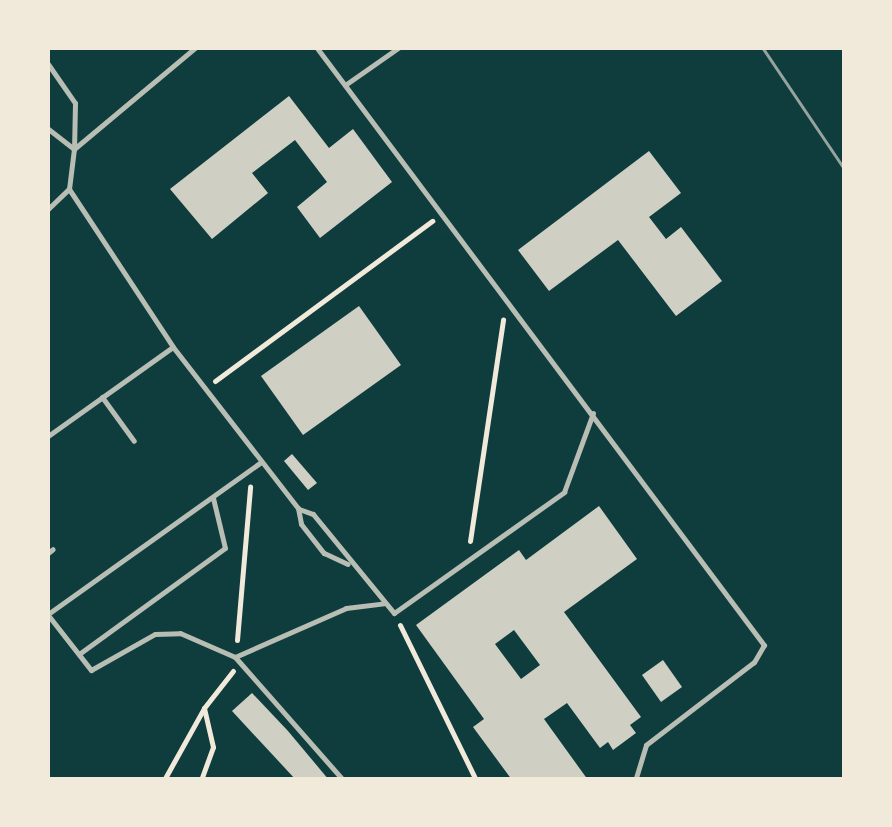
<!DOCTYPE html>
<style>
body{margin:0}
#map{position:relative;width:892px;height:827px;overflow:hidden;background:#0f3d3e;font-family:Karla,sans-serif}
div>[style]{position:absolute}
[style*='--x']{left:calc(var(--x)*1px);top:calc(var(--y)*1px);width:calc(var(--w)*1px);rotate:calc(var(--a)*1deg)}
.building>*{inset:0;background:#cfcfc3}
.path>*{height:5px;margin:-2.5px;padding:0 2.5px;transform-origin:2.5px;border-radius:2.5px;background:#f1e9da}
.service>*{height:5px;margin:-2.5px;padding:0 2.5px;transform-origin:2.5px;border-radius:2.5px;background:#b8beb3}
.tram>*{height:2.5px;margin:-1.25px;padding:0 1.25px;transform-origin:1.25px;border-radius:1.25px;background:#97a49c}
span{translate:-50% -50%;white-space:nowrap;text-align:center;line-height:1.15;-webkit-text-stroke:8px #f1e9da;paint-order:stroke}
.frame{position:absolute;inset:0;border:50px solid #f1e9da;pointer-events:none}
</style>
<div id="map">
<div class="building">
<div style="clip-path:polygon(289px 96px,329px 148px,353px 129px,392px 182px,320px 238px,297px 207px,327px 182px,295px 140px,252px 173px,268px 193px,212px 239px,170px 189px)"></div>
<div style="clip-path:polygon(649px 151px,681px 193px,649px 217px,666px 239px,681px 227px,722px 281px,676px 316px,618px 240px,549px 291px,518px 250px)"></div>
<div style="clip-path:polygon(359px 306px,401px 365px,303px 435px,261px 376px)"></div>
<div style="clip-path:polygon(292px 454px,317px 483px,308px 490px,284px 461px)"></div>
<div style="clip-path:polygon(evenodd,599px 506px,637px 559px,564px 612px,641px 717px,630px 725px,636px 733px,613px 750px,608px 742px,600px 748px,567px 703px,544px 719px,588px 780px,512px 780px,473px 727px,484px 719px,416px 625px,519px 550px,526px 560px,599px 506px,514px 630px,540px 665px,521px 679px,495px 644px,514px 630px)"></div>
<div style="clip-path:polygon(663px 660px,682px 687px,661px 702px,642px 675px)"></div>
<div style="clip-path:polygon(252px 693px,288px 731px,329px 780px,296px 780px,232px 711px)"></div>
</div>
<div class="path">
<div style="--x:215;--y:381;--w:270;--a:-36.4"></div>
<div style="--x:470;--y:541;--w:224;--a:-81.5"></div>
<div style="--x:400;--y:625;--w:173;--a:63.9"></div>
<div style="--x:237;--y:640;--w:154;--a:-85.1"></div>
<div style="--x:164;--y:780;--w:82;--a:-60.9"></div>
<div style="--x:201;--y:780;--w:35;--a:-70"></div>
<div style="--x:213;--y:747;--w:40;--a:-103"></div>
<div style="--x:204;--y:708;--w:47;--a:-51.9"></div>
</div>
<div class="service">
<div style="--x:317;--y:48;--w:746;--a:53.18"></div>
<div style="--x:764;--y:645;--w:20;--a:120"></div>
<div style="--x:754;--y:662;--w:136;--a:142.5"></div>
<div style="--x:646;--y:745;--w:37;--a:107"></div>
<div style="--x:48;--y:64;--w:47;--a:55.3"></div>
<div style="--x:75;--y:103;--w:46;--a:91.2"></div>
<div style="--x:74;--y:149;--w:33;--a:-142"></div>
<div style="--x:345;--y:85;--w:65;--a:-34.9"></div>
<div style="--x:69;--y:189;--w:189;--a:56.6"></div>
<div style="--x:173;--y:347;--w:204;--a:52.2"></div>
<div style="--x:298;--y:508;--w:16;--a:79"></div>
<div style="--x:301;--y:524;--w:37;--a:52"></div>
<div style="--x:324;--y:553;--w:26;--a:25"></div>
<div style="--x:48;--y:209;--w:29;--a:-44"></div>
<div style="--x:69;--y:189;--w:40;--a:-82.9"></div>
<div style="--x:74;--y:149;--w:158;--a:-39.9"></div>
<div style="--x:102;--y:397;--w:54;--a:54"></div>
<div style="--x:48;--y:436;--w:153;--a:-35.5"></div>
<div style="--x:299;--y:509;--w:15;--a:20"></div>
<div style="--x:313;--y:514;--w:128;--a:50.7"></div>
<div style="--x:394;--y:613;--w:209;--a:-35.4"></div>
<div style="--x:564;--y:492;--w:84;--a:-69.8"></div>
<div style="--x:48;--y:553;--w:6;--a:-39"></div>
<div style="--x:48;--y:614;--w:262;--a:-35.5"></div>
<div style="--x:48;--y:615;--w:70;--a:52"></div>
<div style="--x:91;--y:670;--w:73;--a:-29.4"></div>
<div style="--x:155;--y:634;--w:25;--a:-2"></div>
<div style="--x:180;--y:633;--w:60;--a:23.6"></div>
<div style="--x:235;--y:657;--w:164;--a:48.7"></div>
<div style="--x:79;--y:654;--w:180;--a:-36"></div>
<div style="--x:225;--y:548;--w:51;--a:-103.5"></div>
<div style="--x:235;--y:657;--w:121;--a:-23.8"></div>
<div style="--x:346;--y:608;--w:38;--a:-7"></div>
</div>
<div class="tram">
<div style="--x:763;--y:48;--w:145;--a:56"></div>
</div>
<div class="frame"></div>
</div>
